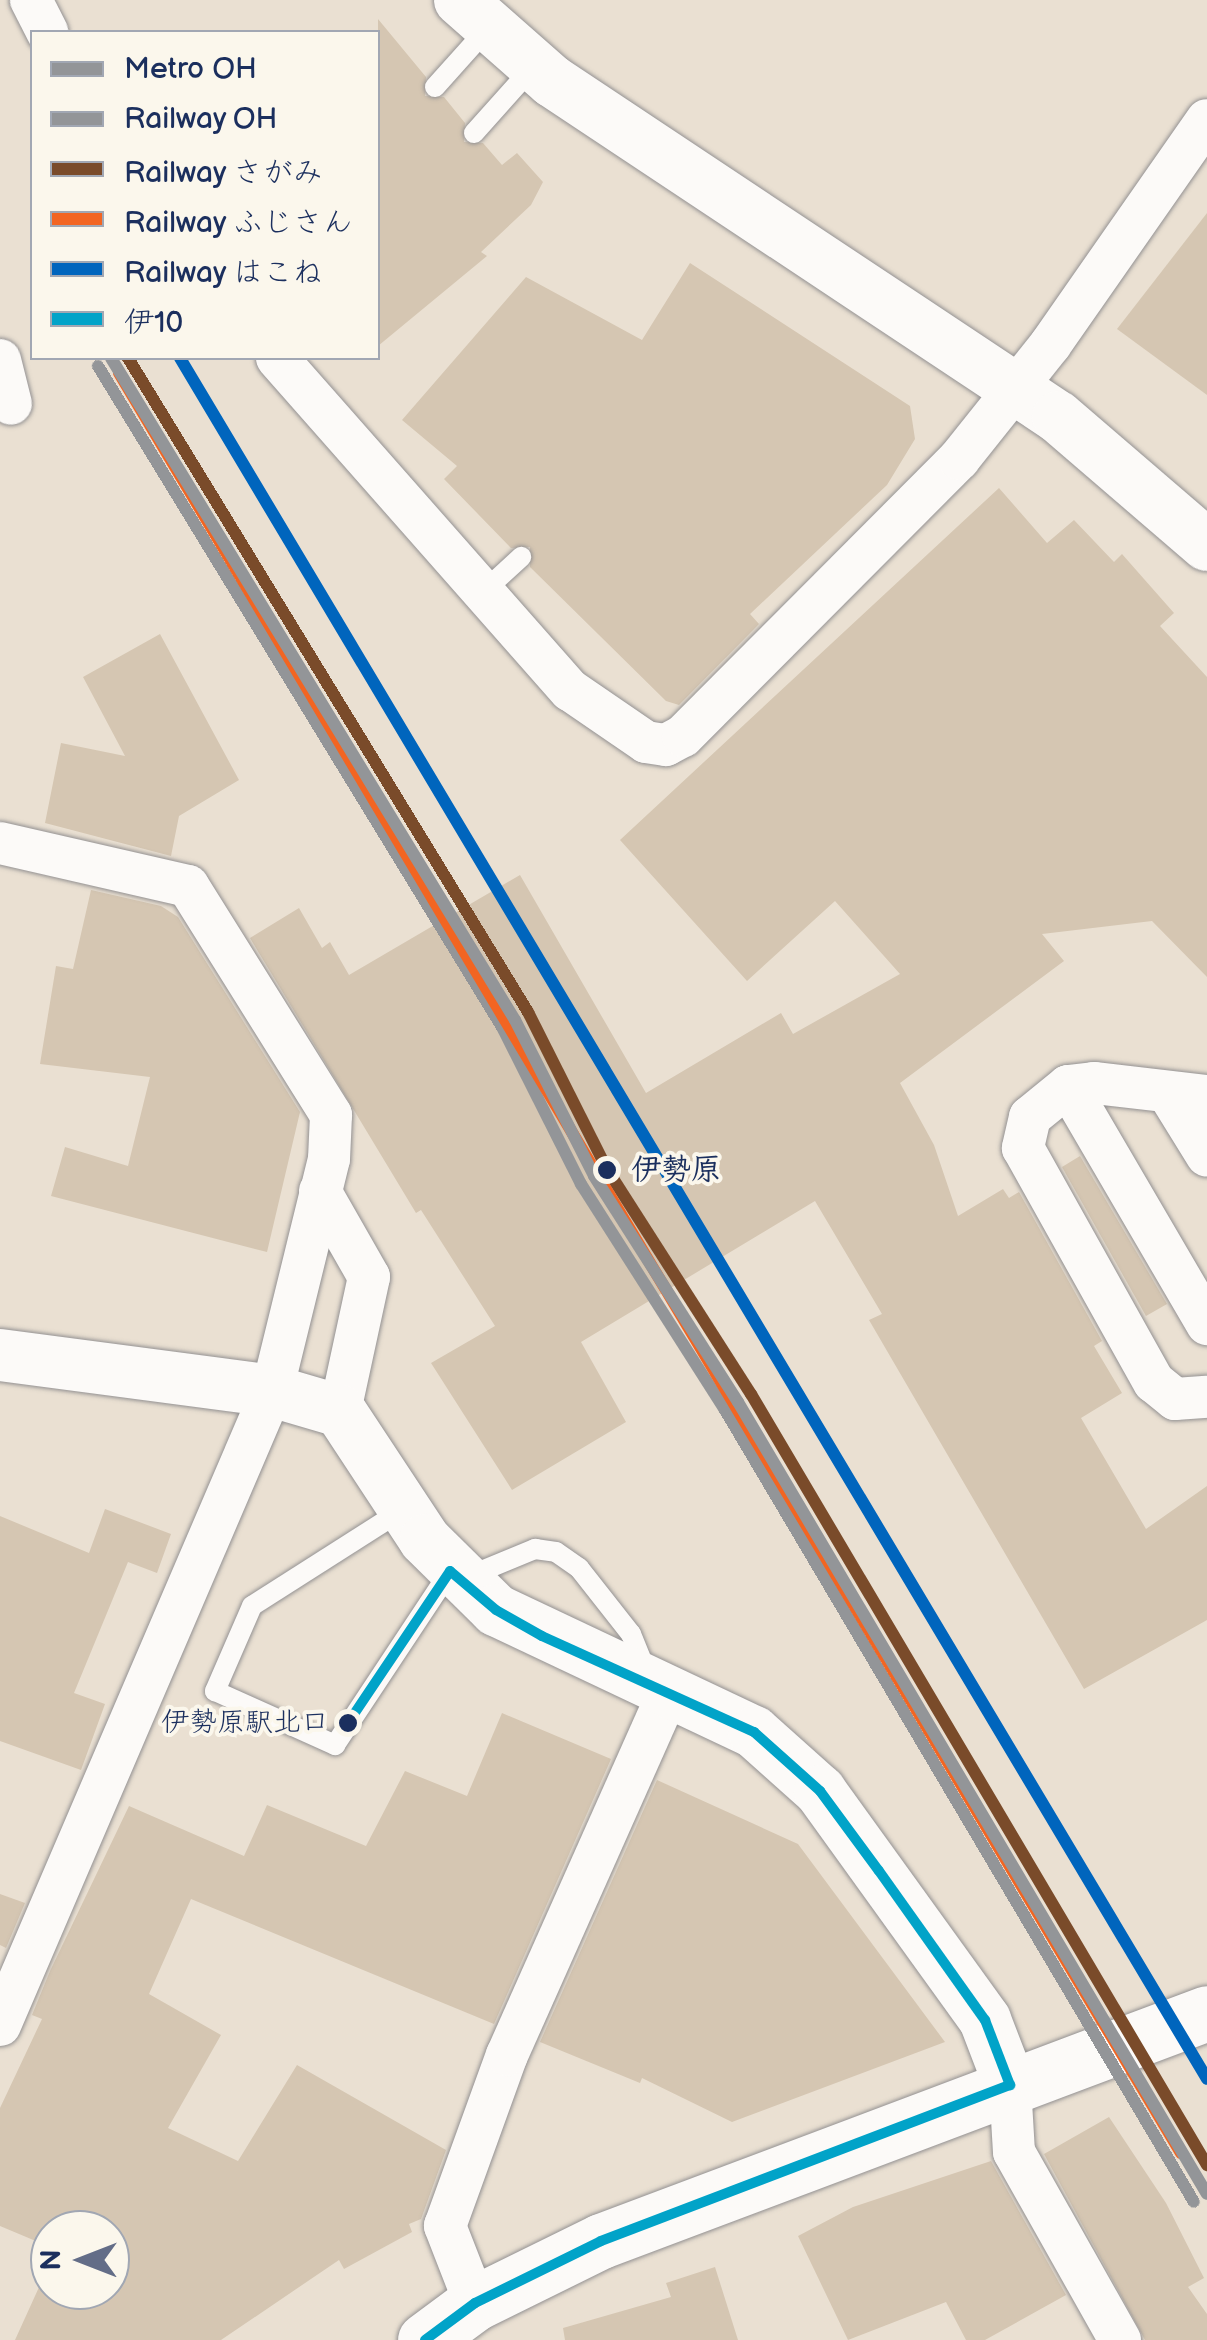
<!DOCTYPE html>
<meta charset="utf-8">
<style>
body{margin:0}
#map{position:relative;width:1207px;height:2340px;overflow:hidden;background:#eae0d2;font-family:"Balsamiq Sans","Klee One",sans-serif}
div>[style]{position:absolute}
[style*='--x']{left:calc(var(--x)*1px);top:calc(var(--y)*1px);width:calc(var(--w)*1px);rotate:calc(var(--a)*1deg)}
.building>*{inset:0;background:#d5c6b2}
.roads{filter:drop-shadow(0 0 2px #939192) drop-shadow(0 0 2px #939192)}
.service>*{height:20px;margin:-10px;padding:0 10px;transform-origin:10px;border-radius:10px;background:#fcfaf8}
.minor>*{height:42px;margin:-21px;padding:0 21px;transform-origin:21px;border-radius:21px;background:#fcfaf8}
.tertiary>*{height:52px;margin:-26px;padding:0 26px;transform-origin:26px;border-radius:26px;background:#fcfaf8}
.primary>*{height:55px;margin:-27.5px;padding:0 27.5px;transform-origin:27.5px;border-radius:27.5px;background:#fcfaf8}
.bus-1>*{height:10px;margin:-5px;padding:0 5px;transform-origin:5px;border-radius:5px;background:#01a3c8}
.rail-1>*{height:12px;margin:-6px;padding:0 6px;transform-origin:6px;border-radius:6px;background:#939598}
.rail-2>*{height:12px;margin:-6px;padding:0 6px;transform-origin:6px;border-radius:6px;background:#7a4b2a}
.rail-3>*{height:12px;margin:-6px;padding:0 6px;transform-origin:6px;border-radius:6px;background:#f26522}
.rail-4>*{height:12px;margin:-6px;padding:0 6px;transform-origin:6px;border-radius:6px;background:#0065bd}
.metro-1>*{height:12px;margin:-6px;padding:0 6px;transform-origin:6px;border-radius:6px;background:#939598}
.dots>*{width:28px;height:28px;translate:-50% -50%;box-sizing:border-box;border:5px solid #fbf7ec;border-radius:50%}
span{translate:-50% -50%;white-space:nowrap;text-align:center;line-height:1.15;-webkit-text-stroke:8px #fbf7ec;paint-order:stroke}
.bus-label{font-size:28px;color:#1b2f5e}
.right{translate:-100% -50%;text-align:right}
.stop-label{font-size:30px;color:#1b2f5e;font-weight:700}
.left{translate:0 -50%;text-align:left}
.legend{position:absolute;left:30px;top:30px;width:350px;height:330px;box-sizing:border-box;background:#fbf7ec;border:2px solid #a1a7b3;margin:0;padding:12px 18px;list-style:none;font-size:30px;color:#1b2f5e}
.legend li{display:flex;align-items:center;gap:20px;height:50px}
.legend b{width:50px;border:2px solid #a1a7b3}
.north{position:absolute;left:30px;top:2210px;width:100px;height:100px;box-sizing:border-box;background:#fbf7ec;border:2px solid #a1a7b3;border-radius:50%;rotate:270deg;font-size:28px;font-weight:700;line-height:40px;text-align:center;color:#1b2f5e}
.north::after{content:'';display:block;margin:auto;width:35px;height:45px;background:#636d87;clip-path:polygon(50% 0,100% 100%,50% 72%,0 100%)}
</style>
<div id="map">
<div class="building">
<div style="clip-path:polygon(378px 19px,426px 77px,425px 96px,444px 97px,465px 123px,464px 142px,483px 143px,502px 165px,517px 153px,543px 182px,531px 205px,481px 252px,487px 256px,378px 346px)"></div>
<div style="clip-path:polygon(1207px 213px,1207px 395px,1117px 329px)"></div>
<div style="clip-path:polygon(690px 263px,910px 406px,915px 439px,887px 485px,750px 614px,759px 624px,679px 705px,666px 701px,530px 567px,530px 547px,511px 548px,444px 479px,457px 466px,402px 420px,526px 277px,642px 340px)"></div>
<div style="clip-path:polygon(999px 488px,1047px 543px,1074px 520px,1114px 562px,1122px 554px,1174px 613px,1160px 626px,1207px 677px,1207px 977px,1152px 921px,1042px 934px,1064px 961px,900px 1083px,934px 1145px,958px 1216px,1003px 1189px,1009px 1198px,1019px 1192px,1102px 1341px,1094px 1346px,1122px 1393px,1081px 1418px,1146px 1529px,1207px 1486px,1207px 1620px,1084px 1689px,869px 1320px,882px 1314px,815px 1201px,581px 1342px,626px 1422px,512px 1490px,431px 1363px,495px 1326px,421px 1210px,416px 1213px,250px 938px,299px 908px,322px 948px,330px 942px,349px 975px,520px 875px,646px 1093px,781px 1013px,793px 1034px,900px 974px,835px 901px,747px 981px,620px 840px)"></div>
<div style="clip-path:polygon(160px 634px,239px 780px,179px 816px,171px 856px,45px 823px,61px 743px,125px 756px,83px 677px)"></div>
<div style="clip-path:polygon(91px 890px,161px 906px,178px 917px,300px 1112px,267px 1252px,51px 1196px,65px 1147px,128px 1166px,150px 1077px,40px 1064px,56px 966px,73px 969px)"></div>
<div style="clip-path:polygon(1080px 1156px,1167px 1304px,1146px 1316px,1062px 1167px)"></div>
<div style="clip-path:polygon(105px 1509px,171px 1534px,157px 1573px,128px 1562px,74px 1693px,105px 1704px,81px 1770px,0 1741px,0 1516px,89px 1553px)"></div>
<div style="clip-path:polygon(502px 1713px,611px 1759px,494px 2024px,191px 1899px,149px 1994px,221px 2035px,168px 2128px,238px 2161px,297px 2065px,446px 2150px,421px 2219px,409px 2224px,412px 2232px,344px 2269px,339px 2260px,221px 2340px,15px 2340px,50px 2263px,50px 2290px,110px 2290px,110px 2230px,50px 2230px,50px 2247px,0 2226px,0 2108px,42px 2019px,32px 2015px,50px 1971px,129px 1806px,244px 1856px,267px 1805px,366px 1846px,405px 1771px,467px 1796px)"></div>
<div style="clip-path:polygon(657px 1780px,798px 1844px,945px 2042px,732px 2122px,642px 2078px,640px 2083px,540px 2042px)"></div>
<div style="clip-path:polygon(0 1894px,25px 1903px,6px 1948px,0 1945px)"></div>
<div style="clip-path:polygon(1109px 2117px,1166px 2203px,1204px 2278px,1188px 2287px,1207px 2314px,1207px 2340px,1145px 2340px,1044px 2154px)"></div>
<div style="clip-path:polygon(991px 2161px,1066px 2295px,985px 2340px,966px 2340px,946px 2302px,848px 2340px,798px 2236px,853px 2207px)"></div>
<div style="clip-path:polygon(715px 2267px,738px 2340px,565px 2340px,563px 2328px,671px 2297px,666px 2283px)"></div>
</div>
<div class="roads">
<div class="service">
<div style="--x:435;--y:87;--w:78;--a:-48.1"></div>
<div style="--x:474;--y:133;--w:89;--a:-48.2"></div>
<div style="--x:483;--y:592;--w:52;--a:-42.6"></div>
<div style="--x:404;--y:1509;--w:180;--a:147.5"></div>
<div style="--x:252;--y:1606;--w:93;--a:113.5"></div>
<div style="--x:215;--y:1691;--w:132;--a:24.2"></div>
<div style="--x:335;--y:1745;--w:209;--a:-56.5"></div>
<div style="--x:467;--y:1577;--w:74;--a:-22.4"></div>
<div style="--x:535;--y:1549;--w:21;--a:8"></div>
<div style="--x:556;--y:1552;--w:28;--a:35"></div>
<div style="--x:579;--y:1568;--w:84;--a:51.8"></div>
<div style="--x:631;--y:1634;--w:40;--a:68"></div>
</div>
<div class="minor">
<div style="--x:31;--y:0;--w:36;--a:63"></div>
<div style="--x:277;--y:358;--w:443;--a:48.6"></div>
<div style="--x:570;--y:690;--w:92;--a:34.4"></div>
<div style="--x:646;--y:742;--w:20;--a:9"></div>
<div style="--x:666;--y:745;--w:19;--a:-28"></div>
<div style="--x:683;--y:736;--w:391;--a:-45.1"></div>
<div style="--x:959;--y:459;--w:146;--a:-51.4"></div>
<div style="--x:1050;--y:345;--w:274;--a:-55.1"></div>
<div style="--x:0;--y:360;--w:45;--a:76"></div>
<div style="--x:0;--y:843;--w:193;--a:12.9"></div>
<div style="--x:188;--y:886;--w:270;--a:58"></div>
<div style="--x:331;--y:1115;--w:44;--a:92.6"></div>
<div style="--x:329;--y:1159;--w:239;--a:103.8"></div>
<div style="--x:272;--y:1391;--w:690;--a:113.22"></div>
<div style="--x:1068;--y:1086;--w:276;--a:59.7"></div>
<div style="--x:1170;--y:1096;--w:70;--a:58.3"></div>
<div style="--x:1207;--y:1096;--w:114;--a:-173.4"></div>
<div style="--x:1094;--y:1083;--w:26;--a:173"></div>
<div style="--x:1068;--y:1086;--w:49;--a:140.8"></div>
<div style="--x:1030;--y:1117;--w:32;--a:103"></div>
<div style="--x:1023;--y:1148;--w:268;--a:60.8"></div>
<div style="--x:1154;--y:1382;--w:27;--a:39"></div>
<div style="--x:1175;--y:1399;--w:32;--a:-4"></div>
<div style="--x:320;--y:1191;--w:99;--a:60.3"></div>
<div style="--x:369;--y:1277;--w:137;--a:102.2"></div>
<div style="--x:1010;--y:2085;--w:67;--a:86.6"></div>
<div style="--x:1014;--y:2152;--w:216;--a:60.6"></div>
<div style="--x:475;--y:2303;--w:83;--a:-111.3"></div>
<div style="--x:445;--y:2226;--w:182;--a:-70.1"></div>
<div style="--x:507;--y:2055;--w:398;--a:-66"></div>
</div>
<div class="tertiary">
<div style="--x:460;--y:0;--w:123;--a:41.4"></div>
<div style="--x:552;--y:81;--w:607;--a:33.59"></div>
<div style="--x:1058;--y:417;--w:196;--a:40.7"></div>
<div style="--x:0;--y:1355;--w:274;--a:7.5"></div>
<div style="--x:272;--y:1391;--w:71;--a:16.4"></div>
<div style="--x:340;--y:1411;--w:154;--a:56.6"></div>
<div style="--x:425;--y:1540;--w:100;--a:44.6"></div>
<div style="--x:496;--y:1610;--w:285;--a:25.3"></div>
<div style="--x:754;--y:1732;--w:89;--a:41.8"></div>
<div style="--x:820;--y:1791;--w:282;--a:54.2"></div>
<div style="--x:985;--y:2020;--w:70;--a:69"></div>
</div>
<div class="primary">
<div style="--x:425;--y:2340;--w:62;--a:-36.5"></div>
<div style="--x:475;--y:2303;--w:140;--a:-26.2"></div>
<div style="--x:601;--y:2241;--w:647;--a:-20.62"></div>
</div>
</div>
<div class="bus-1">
<div style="--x:348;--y:1723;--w:183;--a:-56.1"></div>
<div style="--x:450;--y:1571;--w:60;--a:40.3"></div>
<div style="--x:496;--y:1610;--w:53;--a:29.5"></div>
<div style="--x:542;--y:1636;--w:233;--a:24.4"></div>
<div style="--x:754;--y:1732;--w:89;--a:41.8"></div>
<div style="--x:820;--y:1791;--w:99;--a:53.6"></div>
<div style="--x:879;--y:1871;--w:183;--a:54.6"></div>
<div style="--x:985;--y:2020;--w:70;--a:69"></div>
<div style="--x:425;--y:2340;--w:62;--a:-36.5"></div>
<div style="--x:475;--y:2303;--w:140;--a:-26.2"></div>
<div style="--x:601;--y:2241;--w:438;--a:-20.9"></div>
</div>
<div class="rail-1">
<div style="--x:98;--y:366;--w:775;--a:58.57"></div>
<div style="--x:502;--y:1027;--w:176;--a:63.3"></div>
<div style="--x:581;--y:1184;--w:268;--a:57.5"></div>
<div style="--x:725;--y:1410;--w:920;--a:59.37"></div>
</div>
<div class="rail-2">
<div style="--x:128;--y:358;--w:767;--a:58.55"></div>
<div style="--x:528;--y:1012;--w:176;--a:63.3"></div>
<div style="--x:607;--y:1169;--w:267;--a:57.4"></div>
<div style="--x:751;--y:1394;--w:896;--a:59.4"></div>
</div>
<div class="rail-3">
<div style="--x:119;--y:373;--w:2073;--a:59.18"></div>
</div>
<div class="rail-4">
<div style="--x:180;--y:358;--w:2004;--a:59.17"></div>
</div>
<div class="metro-1">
<div style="--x:111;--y:358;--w:776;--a:58.61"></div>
<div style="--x:515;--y:1020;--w:175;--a:63.1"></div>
<div style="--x:594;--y:1176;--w:268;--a:57.5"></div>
<div style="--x:738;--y:1402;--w:920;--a:59.37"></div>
</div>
<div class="dots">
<div style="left:607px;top:1170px;background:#1b2f5e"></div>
<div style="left:348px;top:1723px;background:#1b2f5e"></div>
</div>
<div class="bus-label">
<span class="right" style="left:329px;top:1723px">伊勢原駅北口</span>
</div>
<div class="stop-label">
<span class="left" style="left:631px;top:1170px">伊勢原</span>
</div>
<ul class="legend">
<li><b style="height:12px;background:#939598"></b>Metro OH</li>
<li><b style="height:12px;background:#939598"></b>Railway OH</li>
<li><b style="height:12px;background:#7a4b2a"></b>Railway さがみ</li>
<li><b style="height:12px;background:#f26522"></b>Railway ふじさん</li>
<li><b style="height:12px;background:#0065bd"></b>Railway はこね</li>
<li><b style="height:12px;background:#01a3c8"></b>伊10</li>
</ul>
<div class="north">N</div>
</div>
